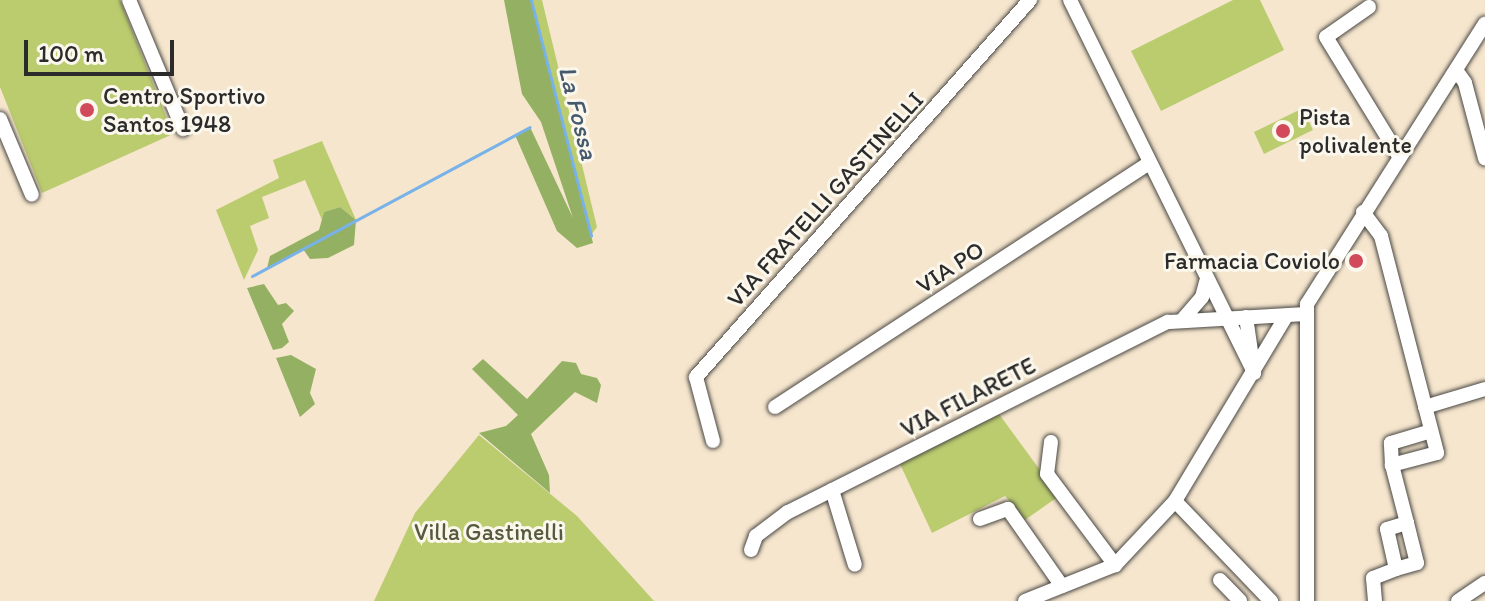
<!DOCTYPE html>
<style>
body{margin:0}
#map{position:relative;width:1485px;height:601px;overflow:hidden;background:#f6e6ce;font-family:Itim,sans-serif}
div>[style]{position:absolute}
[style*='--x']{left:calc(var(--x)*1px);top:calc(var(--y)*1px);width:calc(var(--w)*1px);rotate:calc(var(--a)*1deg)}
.green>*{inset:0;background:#bbcc6f}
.forest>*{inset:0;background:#94b062}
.stream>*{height:3px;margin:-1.5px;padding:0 1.5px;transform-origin:1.5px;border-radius:1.5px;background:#78b2e8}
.roads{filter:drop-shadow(0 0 2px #494743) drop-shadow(0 0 2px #494743)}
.minor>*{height:14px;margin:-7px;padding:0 7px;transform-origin:7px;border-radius:7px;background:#fff}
.dots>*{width:22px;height:22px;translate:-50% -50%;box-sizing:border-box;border:4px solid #fbf7ec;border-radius:50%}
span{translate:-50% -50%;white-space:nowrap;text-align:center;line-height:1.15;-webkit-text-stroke:6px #fbf7ec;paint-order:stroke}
.poi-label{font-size:24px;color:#2b2b2b}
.left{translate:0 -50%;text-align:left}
.right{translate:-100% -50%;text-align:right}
.street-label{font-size:24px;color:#2b2b2b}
.park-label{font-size:24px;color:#565b3f}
.water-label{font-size:26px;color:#465a6d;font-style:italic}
.scale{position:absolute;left:24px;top:40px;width:150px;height:36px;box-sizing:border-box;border:4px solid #2b2b2b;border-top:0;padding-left:10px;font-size:24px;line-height:28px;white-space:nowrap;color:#2b2b2b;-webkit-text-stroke:6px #fbf7ec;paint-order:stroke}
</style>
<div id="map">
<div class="green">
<div style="clip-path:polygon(0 0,120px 0,173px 134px,42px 193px,0 87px)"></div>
<div style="clip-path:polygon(531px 0,542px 0,597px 227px,591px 235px)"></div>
<div style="clip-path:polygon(1233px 0,1260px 0,1284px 50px,1161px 111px,1131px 51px)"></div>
<div style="clip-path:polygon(1303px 108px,1313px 130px,1264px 154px,1254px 132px)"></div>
<div style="clip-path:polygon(322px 141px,356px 220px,340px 207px,324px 212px,322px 220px,305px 180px,262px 197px,269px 218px,250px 226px,258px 250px,244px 280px,216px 210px,279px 178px,273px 160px)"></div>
<div style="clip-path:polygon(999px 414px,1059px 496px,1025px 520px,1005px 496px,932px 533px,900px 464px)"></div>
<div style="clip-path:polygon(479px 435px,577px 516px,654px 601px,374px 601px,415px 513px)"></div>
</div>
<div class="forest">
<div style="clip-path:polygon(504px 0,531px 0,593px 243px,577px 248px,557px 231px,515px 135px,530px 127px,573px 218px,541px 122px,522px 94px)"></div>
<div style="clip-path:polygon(340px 207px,356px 220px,354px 245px,328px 258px,310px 259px,303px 249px,267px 268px,270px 256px,319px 230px,324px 212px)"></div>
<div style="clip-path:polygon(264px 284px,278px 305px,286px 303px,294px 311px,282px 324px,289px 342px,282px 348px,273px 350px,247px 288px)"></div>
<div style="clip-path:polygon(291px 355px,316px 369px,310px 393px,315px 404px,300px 417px,276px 358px)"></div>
<div style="clip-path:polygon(483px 359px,527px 399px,562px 361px,576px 363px,581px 374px,597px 378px,601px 385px,597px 403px,575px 392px,531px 434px,549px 475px,550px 493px,479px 433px,506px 426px,518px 415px,472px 369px)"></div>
</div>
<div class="stream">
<div style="--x:531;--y:0;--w:243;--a:75.7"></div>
<div style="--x:252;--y:276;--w:315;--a:-28.2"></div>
</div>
<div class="roads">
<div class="minor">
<div style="--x:129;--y:0;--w:140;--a:67.3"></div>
<div style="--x:1070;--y:0;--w:416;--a:63.7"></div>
<div style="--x:1369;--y:7;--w:52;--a:145.1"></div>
<div style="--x:1326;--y:37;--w:140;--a:58.5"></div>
<div style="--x:1456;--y:70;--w:16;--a:55"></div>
<div style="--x:1465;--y:83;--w:78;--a:75.1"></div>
<div style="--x:0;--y:119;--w:82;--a:67.2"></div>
<div style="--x:1363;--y:212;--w:30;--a:53"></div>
<div style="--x:1381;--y:236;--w:224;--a:75.5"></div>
<div style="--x:1437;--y:453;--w:47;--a:165.1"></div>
<div style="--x:1392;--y:465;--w:22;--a:-93"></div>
<div style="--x:1391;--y:443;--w:42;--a:-16.7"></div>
<div style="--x:1246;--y:317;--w:49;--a:81.7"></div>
<div style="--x:1183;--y:319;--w:29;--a:-49"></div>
<div style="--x:1202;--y:297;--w:16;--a:-75"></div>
<div style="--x:775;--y:407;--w:445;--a:-33.1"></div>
<div style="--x:1425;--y:407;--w:63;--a:-16.7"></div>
<div style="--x:713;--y:441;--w:66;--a:-104.9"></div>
<div style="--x:696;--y:377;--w:504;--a:-48.46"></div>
<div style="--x:1051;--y:442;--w:32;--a:97"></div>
<div style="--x:1047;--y:474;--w:114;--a:53.2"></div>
<div style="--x:1392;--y:465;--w:60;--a:75.5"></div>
<div style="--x:1407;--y:523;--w:41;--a:76"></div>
<div style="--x:1417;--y:563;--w:22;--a:164"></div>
<div style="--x:1396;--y:569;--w:41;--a:-102.7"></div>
<div style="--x:1387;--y:529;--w:21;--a:-17"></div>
<div style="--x:832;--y:490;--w:78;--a:73"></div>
<div style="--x:1175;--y:501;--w:139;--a:46.2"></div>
<div style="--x:980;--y:519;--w:30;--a:-20"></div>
<div style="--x:1008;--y:509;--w:94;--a:55"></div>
<div style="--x:751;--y:550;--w:15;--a:-70"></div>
<div style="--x:756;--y:536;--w:40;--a:-37"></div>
<div style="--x:788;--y:512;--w:425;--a:-26.6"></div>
<div style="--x:1168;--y:322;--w:139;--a:-3.3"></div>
<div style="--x:1220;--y:580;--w:29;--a:46"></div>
<div style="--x:1025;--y:601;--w:97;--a:-21.8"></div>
<div style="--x:1115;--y:565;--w:88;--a:-46.8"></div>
<div style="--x:1175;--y:501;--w:216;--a:-59"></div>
<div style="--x:1307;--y:601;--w:297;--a:-90"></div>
<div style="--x:1307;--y:304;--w:332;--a:-57.6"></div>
<div style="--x:1375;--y:601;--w:23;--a:-95"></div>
<div style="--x:1373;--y:578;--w:25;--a:-21"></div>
<div style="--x:1458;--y:601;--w:32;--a:-34"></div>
</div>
</div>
<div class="dots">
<div style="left:87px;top:110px;background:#d1495b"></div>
<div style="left:1283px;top:131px;background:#d1495b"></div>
<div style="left:1356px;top:261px;background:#d1495b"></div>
</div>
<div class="poi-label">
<span class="left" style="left:103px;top:110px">Centro Sportivo<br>Santos 1948</span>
<span class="left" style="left:1299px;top:131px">Pista<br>polivalente</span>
<span class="right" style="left:1340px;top:261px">Farmacia Coviolo</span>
</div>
<div class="street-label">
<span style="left:825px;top:199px;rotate:-48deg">VIA FRATELLI GASTINELLI</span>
<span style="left:950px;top:267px;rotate:-33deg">VIA PO</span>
<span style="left:968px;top:397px;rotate:-27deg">VIA FILARETE</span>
</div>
<div class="park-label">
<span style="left:489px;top:532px">Villa Gastinelli</span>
</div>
<div class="water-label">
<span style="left:578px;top:113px;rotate:76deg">La Fossa</span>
</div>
<div class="scale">100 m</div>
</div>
